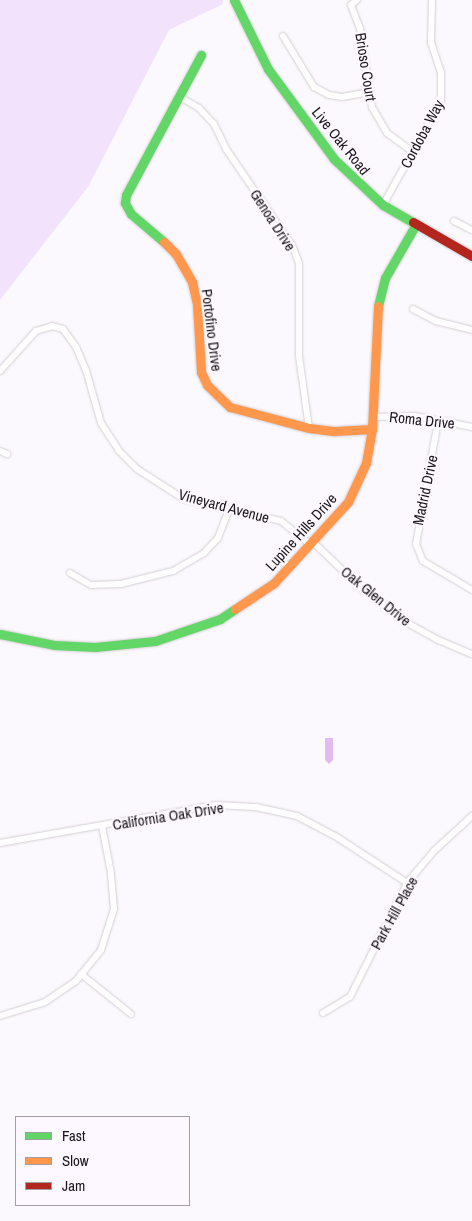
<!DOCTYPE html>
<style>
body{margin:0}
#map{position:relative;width:472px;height:1221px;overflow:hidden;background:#fcf9fe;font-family:"Archivo Narrow",sans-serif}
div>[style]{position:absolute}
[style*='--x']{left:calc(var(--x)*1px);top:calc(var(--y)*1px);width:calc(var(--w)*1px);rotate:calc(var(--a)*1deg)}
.green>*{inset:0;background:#f3e2fb}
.water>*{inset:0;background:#e1bbf2}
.roads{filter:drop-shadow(0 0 1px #d2cfd3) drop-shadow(0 0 1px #d2cfd3)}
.street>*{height:6px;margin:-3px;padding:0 3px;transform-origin:3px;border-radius:3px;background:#fffeff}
.fast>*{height:9px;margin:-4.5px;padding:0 4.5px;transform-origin:4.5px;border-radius:4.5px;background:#63d668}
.slow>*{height:9px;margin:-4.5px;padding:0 4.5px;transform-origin:4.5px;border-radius:4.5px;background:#ff974d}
.jam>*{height:9px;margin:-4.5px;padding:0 4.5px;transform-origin:4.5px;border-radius:4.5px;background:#b3261e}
span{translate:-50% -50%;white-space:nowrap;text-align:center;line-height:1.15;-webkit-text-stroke:4.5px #fdf8ff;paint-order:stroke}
.street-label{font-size:15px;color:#1a171b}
.legend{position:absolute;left:15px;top:1116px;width:175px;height:90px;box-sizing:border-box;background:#fdf8ff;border:1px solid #a29ea4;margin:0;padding:6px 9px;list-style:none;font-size:15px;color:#1a171b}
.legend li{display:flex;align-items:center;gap:10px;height:25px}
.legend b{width:25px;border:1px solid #a29ea4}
</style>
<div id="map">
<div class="green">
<div style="clip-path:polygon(0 0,223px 0,223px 4px,169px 30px,88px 187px,0 300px)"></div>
</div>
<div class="water">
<div style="clip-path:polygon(325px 738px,333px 738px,333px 760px,329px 764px,325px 760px)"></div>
</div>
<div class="roads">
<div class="street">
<div style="--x:357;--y:0;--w:8;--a:140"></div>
<div style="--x:351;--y:5;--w:25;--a:69"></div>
<div style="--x:360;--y:28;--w:80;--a:81.4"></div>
<div style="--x:372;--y:107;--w:30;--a:60"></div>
<div style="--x:387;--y:133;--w:32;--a:36"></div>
<div style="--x:283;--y:36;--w:60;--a:58.7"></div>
<div style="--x:314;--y:87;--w:17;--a:28"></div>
<div style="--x:329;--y:95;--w:13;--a:9"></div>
<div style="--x:342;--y:97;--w:29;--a:-10"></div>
<div style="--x:180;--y:97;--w:22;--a:30"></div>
<div style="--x:199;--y:108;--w:22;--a:47"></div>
<div style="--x:214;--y:124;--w:28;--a:64"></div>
<div style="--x:226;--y:149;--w:116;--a:55.5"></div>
<div style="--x:292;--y:245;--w:19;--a:69"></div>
<div style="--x:299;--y:263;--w:93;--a:90"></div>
<div style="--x:299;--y:356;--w:73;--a:82.1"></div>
<div style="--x:383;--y:205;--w:119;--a:-60.9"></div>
<div style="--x:441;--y:101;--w:28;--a:-90"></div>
<div style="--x:441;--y:73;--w:32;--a:-108"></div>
<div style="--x:431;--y:43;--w:43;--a:-88.7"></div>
<div style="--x:454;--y:221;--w:20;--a:27"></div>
<div style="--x:413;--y:309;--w:26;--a:28"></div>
<div style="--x:436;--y:321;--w:37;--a:14"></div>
<div style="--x:0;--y:371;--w:54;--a:-48"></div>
<div style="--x:36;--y:331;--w:17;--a:-17"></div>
<div style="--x:52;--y:326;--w:11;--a:15"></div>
<div style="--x:63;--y:329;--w:22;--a:54"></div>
<div style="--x:76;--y:347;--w:25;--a:67"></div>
<div style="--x:86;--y:370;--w:55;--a:74.2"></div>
<div style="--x:101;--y:423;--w:33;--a:57"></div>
<div style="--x:119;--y:451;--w:25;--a:45"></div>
<div style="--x:137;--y:469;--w:56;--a:32.6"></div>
<div style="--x:184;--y:499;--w:99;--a:12.8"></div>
<div style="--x:281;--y:521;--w:38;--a:39"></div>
<div style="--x:372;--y:417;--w:43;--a:-1.3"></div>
<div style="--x:415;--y:416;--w:58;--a:10.9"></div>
<div style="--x:438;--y:421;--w:125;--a:100.1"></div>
<div style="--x:416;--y:544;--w:18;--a:68"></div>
<div style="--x:423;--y:561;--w:57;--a:30.6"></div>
<div style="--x:0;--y:451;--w:8;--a:23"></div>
<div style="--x:314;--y:543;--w:64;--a:43.7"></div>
<div style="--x:360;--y:587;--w:53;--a:38.2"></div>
<div style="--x:402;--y:620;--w:39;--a:29"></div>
<div style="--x:436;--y:639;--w:39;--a:23"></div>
<div style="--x:70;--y:573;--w:24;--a:30"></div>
<div style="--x:91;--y:585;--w:30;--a:-2"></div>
<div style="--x:121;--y:584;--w:54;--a:-14"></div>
<div style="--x:173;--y:571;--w:36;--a:-30"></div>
<div style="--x:204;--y:553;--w:21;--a:-47"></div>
<div style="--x:218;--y:538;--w:30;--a:-69"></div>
<div style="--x:0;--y:843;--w:218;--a:-10"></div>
<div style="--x:215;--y:805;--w:41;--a:2.8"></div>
<div style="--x:256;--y:807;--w:42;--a:12.4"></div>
<div style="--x:297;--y:816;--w:43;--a:27.8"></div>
<div style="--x:335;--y:836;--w:86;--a:33.1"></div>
<div style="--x:81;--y:974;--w:64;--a:38.7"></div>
<div style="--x:323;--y:1013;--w:31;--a:-31"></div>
<div style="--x:350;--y:997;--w:127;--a:-63.4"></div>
<div style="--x:407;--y:883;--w:42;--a:-49.8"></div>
<div style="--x:434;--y:851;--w:52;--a:-42.6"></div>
<div style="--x:0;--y:1016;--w:47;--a:-17.3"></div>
<div style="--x:45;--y:1002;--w:37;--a:-34"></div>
<div style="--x:76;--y:981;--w:40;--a:-51"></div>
<div style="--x:101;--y:950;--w:43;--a:-72.4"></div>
<div style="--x:114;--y:909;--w:36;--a:-95"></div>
<div style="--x:111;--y:873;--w:48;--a:-100.8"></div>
</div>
<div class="fast">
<div style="--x:234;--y:0;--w:77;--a:63.8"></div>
<div style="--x:268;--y:69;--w:112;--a:53.7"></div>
<div style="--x:334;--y:159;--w:67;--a:43.2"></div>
<div style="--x:383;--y:205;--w:34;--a:30"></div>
<div style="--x:164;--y:242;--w:43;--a:-139.7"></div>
<div style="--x:131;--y:214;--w:13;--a:-119"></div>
<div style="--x:125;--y:203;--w:8;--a:-83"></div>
<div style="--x:126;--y:195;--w:159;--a:-61.8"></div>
<div style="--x:378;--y:306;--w:29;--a:-76"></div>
<div style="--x:385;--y:278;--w:62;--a:-60.1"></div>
<div style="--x:0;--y:634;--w:55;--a:11.5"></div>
<div style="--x:54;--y:645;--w:41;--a:2.8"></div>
<div style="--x:95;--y:647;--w:60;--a:-5.7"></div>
<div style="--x:155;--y:641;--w:69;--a:-18.7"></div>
<div style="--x:220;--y:619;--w:18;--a:-34"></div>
</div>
<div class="slow">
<div style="--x:164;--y:242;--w:17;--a:45"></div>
<div style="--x:176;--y:254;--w:32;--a:60"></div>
<div style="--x:192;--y:282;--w:23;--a:77"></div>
<div style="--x:197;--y:304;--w:68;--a:86.6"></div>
<div style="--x:201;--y:372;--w:14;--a:65"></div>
<div style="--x:207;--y:385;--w:32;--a:44"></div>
<div style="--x:230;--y:407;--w:82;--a:14.9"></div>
<div style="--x:309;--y:428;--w:26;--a:7"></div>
<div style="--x:335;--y:431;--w:37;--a:-3"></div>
<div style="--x:235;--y:609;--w:47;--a:-33.7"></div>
<div style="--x:274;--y:583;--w:110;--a:-47.6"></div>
<div style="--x:348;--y:502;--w:43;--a:-65.2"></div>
<div style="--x:366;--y:463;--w:35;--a:-80"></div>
<div style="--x:372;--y:429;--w:123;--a:-87.2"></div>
</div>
<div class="jam">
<div style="--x:413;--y:222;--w:68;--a:30"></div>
</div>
</div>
<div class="street-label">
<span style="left:366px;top:67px;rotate:81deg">Brioso Court</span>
<span style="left:422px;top:134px;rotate:-62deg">Cordoba Way</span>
<span style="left:341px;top:141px;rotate:51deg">Live Oak Road</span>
<span style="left:273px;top:220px;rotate:57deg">Genoa Drive</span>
<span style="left:212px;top:330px;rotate:83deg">Portofino Drive</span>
<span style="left:422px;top:420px;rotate:6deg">Roma Drive</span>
<span style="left:425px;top:490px;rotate:-78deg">Madrid Drive</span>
<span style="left:224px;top:506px;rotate:15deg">Vineyard Avenue</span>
<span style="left:301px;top:532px;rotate:-48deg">Lupine Hills Drive</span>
<span style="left:376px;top:596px;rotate:39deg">Oak Glen Drive</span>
<span style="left:168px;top:816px;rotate:-9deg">California Oak Drive</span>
<span style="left:394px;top:913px;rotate:-61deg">Park Hill Place</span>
</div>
<ul class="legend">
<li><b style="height:6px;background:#63d668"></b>Fast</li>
<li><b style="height:6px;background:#ff974d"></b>Slow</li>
<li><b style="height:6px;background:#b3261e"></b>Jam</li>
</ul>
</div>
